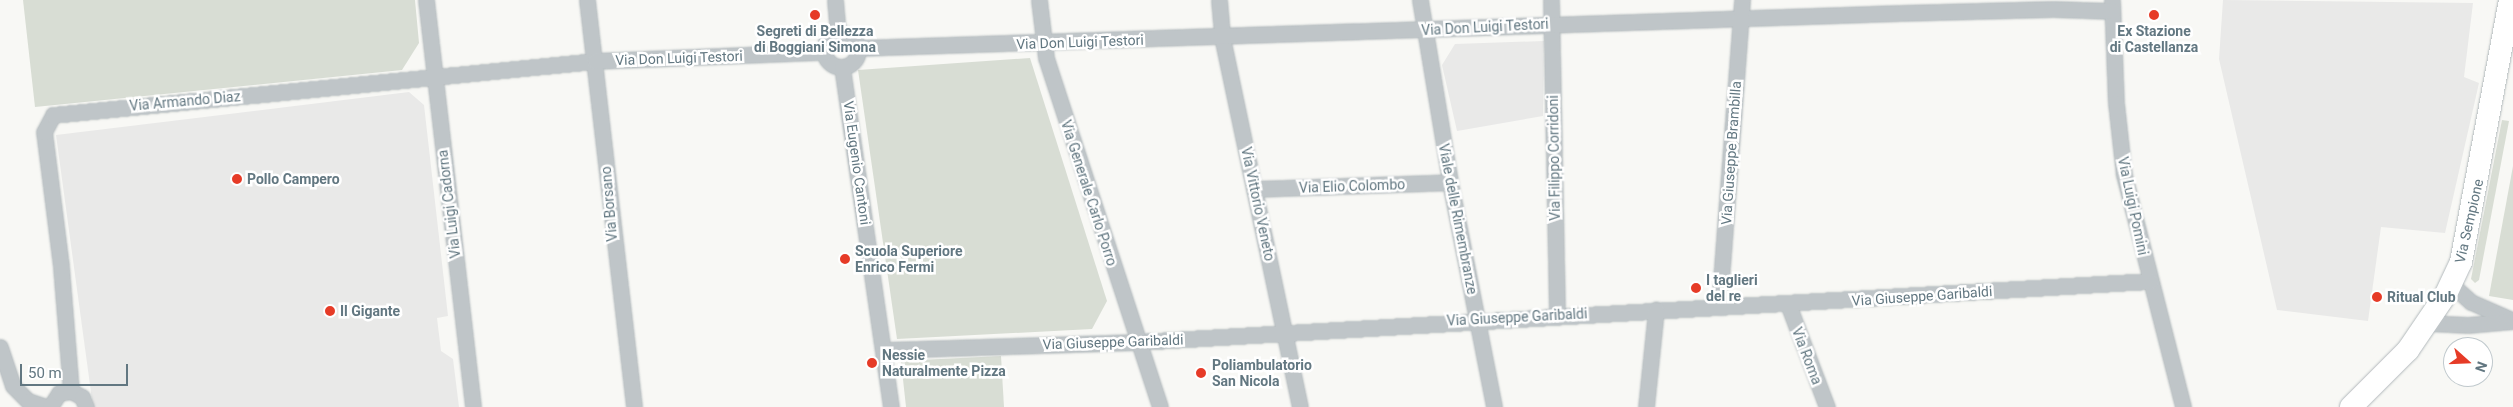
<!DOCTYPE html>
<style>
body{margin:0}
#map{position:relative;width:2513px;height:407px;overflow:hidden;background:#f8f8f5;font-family:Roboto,sans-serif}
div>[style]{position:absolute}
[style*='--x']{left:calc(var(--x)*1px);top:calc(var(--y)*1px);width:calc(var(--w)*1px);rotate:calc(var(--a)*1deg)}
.built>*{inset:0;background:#e9e9e8}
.green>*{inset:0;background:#d8ddd4}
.roads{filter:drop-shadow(0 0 1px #b2b9bc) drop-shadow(0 0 1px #b2b9bc)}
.minor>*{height:15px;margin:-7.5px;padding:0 7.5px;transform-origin:7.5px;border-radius:7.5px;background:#bfc5c8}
.minor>.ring{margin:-7.5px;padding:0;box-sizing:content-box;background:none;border:15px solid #bfc5c8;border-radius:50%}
.primary>*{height:22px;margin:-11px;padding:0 11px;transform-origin:11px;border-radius:11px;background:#fff}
.dots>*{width:14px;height:14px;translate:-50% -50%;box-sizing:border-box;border:2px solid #fff;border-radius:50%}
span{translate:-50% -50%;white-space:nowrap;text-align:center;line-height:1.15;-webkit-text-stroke:5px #fff;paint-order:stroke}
.street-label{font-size:14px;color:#627781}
.poi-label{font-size:14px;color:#627781;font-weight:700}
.left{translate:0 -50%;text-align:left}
.north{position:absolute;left:2443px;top:337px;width:50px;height:50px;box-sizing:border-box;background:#fff;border:1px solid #c0c9cd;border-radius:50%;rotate:110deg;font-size:14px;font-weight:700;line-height:20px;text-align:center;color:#627781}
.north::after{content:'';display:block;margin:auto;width:18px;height:22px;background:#e63b27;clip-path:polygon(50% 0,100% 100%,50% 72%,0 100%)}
.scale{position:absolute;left:20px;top:364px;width:108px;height:22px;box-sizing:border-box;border:2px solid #627781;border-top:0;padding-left:6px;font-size:15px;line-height:18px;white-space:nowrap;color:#627781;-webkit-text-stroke:4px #fff;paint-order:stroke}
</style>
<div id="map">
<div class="built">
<div style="clip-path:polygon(2223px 0,2473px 3px,2464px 77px,2479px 83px,2445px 233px,2381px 227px,2368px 321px,2277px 310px,2219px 59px)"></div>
<div style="clip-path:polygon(1544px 41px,1543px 116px,1457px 131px,1442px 65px,1455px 44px)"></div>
<div style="clip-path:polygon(409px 92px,424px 105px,448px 316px,437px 318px,441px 351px,453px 359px,459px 407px,93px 407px,56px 135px)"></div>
</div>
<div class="green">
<div style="clip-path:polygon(23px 0,415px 0,419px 43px,402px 70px,35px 107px)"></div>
<div style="clip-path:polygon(1030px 58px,1107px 301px,1092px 329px,897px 339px,858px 70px)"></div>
<div style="clip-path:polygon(2502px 120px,2509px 121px,2479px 280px,2475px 283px,2471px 279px)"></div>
<div style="clip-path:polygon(2513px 166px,2513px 300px,2489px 296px)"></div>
<div style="clip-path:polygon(1001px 356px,1004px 407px,906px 407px,901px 361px)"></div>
</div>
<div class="roads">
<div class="minor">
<div style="--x:426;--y:0;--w:410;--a:83.4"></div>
<div style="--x:587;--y:0;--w:410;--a:83.4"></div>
<div style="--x:835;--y:0;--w:33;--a:85"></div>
<div style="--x:1039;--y:0;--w:58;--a:83.1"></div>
<div style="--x:1046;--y:58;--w:367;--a:71.9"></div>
<div style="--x:1219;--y:0;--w:37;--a:85"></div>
<div style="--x:1222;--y:37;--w:378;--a:78.1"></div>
<div style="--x:1420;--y:0;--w:184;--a:80.6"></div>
<div style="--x:1450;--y:182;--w:229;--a:78.9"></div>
<div style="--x:1551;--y:0;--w:315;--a:88.9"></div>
<div style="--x:2112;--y:0;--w:103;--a:87.8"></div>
<div style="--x:2116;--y:103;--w:72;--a:83.7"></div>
<div style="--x:2124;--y:175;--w:239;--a:75.7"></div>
<div class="ring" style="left:824px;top:33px;width:19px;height:19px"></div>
<div style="--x:857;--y:48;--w:1044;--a:-1.92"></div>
<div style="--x:1900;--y:13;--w:153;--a:-1.5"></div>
<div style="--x:2053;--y:9;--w:59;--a:1.9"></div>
<div style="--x:842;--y:67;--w:344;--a:81.8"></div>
<div style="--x:1254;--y:189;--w:196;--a:-2"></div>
<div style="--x:2451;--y:284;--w:27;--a:42"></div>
<div style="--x:2471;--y:302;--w:45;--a:23.7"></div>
<div style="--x:1788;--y:304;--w:110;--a:69.3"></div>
<div style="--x:1719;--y:307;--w:308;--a:-85.7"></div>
<div style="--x:2428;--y:323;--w:40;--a:2.9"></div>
<div style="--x:2468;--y:325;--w:45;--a:-5.1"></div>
<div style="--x:0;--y:347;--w:41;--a:71.6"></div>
<div style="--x:13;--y:386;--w:21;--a:45"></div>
<div style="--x:28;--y:401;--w:19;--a:18"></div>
<div style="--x:885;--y:350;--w:253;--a:-1.8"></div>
<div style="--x:1138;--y:342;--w:1014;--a:-3.45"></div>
<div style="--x:71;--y:391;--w:125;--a:-94.6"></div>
<div style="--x:61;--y:266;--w:135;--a:-97.2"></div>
<div style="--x:44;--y:132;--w:19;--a:-62"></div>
<div style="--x:53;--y:115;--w:545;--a:-5.69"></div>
<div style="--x:595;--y:61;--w:229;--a:-2.3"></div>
<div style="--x:50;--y:407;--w:17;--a:-57"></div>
<div style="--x:59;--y:393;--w:12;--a:-9"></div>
<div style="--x:71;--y:391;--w:13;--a:29"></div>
<div style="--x:82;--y:397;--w:11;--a:68"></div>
<div style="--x:1646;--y:407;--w:98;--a:-84.1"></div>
</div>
<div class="primary">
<div style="--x:2351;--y:407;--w:81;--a:-45"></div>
<div style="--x:2408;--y:350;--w:68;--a:-55.8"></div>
<div style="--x:2446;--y:294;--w:35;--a:-65"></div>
<div style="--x:2461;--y:262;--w:267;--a:-79.4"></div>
</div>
</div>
<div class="dots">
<div style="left:815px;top:15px;background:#e63b27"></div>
<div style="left:2154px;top:15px;background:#e63b27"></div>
<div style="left:237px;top:179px;background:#e63b27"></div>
<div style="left:845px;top:259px;background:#e63b27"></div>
<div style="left:1696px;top:288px;background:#e63b27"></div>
<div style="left:2377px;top:297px;background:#e63b27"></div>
<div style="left:330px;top:311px;background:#e63b27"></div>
<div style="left:872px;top:363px;background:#e63b27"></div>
<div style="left:1201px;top:373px;background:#e63b27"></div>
</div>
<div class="street-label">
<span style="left:1485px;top:27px;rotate:-3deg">Via Don Luigi Testori</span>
<span style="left:1080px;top:42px;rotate:-2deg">Via Don Luigi Testori</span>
<span style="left:679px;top:58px;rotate:-2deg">Via Don Luigi Testori</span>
<span style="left:185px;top:101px;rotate:-5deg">Via Armando Diaz</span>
<span style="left:1731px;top:153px;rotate:-86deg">Via Giuseppe Brambilla</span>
<span style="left:1554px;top:158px;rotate:-91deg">Via Filippo Corridoni</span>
<span style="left:857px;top:163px;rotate:82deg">Via Eugenio Cantoni</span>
<span style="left:1352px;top:186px;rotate:-2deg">Via Elio Colombo</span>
<span style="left:1089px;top:193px;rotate:72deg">Via Generale Carlo Porro</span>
<span style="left:449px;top:204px;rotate:-97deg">Via Luigi Cadorna</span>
<span style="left:609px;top:204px;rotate:-95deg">Via Borsano</span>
<span style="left:1258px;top:204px;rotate:78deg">Via Vittorio Veneto</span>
<span style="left:2133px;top:206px;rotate:78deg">Via Luigi Pomini</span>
<span style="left:1458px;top:219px;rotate:79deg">Viale delle Rimembranze</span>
<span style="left:2469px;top:221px;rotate:-77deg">Via Sempione</span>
<span style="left:1922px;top:296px;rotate:-4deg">Via Giuseppe Garibaldi</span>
<span style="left:1517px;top:317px;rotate:-3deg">Via Giuseppe Garibaldi</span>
<span style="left:1113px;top:342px;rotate:-2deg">Via Giuseppe Garibaldi</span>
<span style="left:1807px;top:356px;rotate:69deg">Via Roma</span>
</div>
<div class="poi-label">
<span style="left:815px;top:39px">Segreti di Bellezza<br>di Boggiani Simona</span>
<span style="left:2154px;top:39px">Ex Stazione<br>di Castellanza</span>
<span class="left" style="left:247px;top:179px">Pollo Campero</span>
<span class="left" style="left:855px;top:259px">Scuola Superiore<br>Enrico Fermi</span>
<span class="left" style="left:1706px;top:288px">I taglieri<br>del re</span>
<span class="left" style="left:2387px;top:297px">Ritual Club</span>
<span class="left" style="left:340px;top:311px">Il Gigante</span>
<span class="left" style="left:882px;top:363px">Nessie<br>Naturalmente Pizza</span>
<span class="left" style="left:1212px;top:373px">Poliambulatorio<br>San Nicola</span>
</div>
<div class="north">N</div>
<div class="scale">50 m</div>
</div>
